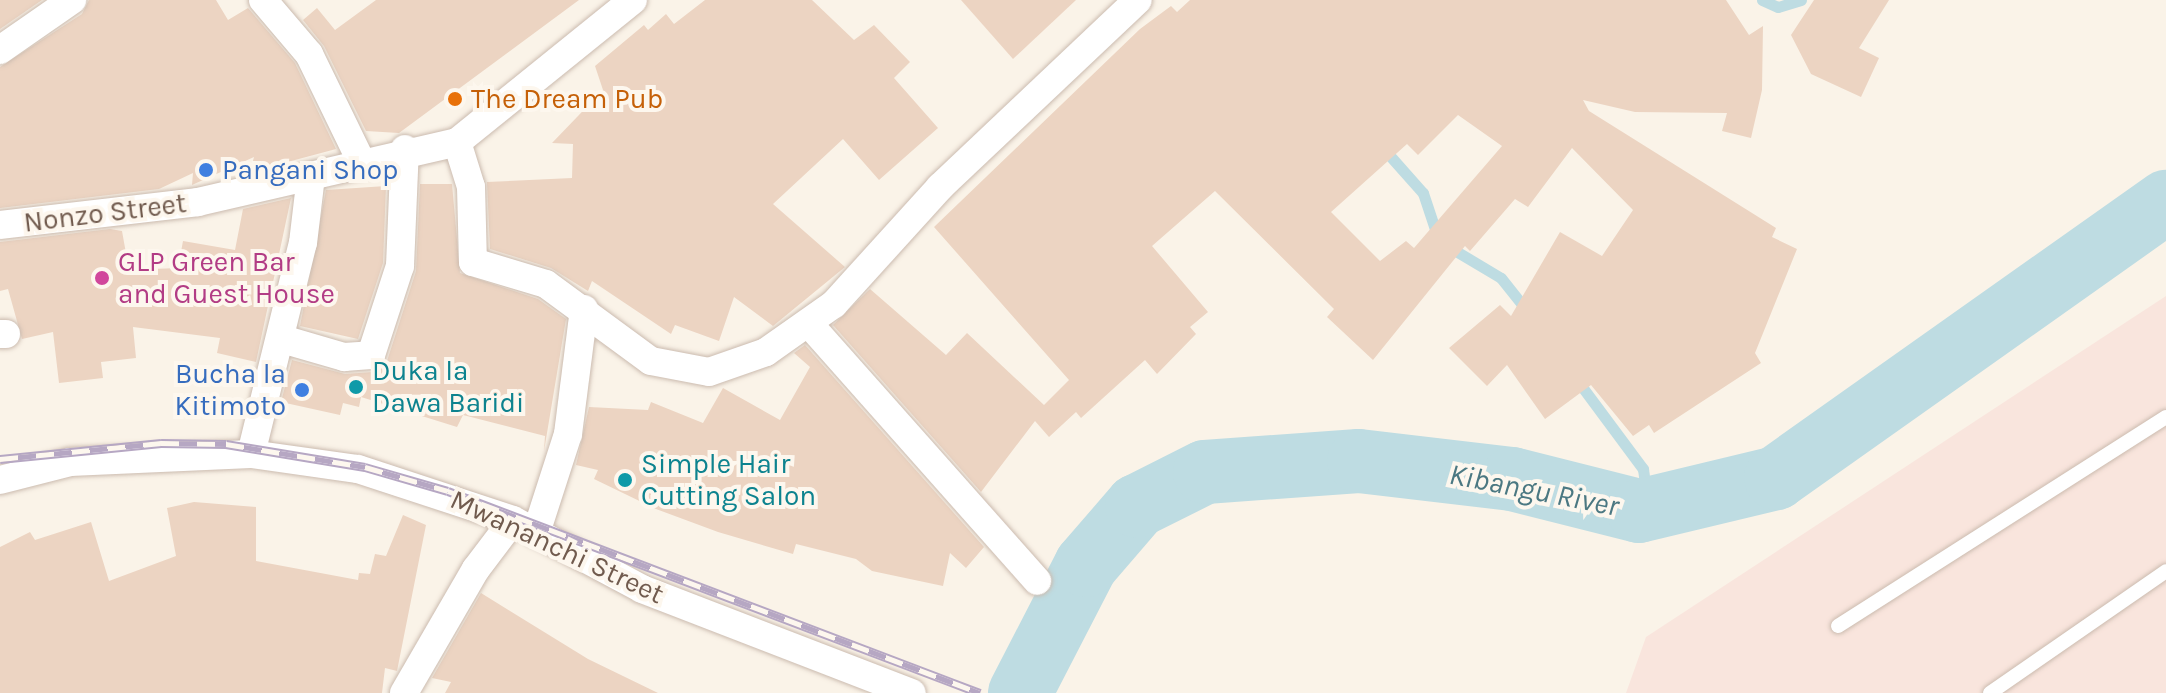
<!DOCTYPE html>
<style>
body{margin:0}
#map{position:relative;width:2166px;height:693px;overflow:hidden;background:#faf3e8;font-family:Karla,sans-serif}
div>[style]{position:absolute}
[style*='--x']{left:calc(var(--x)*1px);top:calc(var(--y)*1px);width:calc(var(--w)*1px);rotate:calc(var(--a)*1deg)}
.commercial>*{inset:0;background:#f9e5dd}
.stream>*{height:11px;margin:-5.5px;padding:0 5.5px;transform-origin:5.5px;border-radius:5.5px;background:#bedce2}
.river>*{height:64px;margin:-32px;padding:0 32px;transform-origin:32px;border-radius:32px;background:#bedce2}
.building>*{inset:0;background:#ecd4c2}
.roads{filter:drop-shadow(0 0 2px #cbbbaf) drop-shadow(0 0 2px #cbbbaf)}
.lane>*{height:14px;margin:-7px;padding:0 7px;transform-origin:7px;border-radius:7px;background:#fff}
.street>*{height:28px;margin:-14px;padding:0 14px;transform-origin:14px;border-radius:14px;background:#fff}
.rail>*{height:9px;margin-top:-4.5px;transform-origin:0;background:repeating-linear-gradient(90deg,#fdf7ee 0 18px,#b6a7c3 0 36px);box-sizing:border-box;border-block:2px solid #b6a7c3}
.dots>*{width:22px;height:22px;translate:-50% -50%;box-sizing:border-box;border:4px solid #fdf7ee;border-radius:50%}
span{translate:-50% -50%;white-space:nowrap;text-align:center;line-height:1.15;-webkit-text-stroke:8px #fdf7ee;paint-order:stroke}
.food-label{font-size:28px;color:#c56008}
.left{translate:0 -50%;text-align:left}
.shop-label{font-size:28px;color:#366cbe}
.right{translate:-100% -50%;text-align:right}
.street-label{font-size:28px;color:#715b4e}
.hotel-label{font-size:28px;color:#b23c85}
.culture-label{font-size:28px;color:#0d838f}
.water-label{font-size:30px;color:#4b7882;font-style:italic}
</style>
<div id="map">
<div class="commercial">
<div style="clip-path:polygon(2166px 296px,2166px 693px,1626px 693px,1646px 637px)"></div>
</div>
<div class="stream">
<div style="--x:1762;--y:0;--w:17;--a:24"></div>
<div style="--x:1778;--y:7;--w:24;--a:-17"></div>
<div style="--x:1383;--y:148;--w:60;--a:48.4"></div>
<div style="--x:1423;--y:193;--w:51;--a:71.6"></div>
<div style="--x:1439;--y:241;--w:72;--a:30.8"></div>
<div style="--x:1501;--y:278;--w:43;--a:51.5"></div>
<div style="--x:1577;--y:380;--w:111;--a:53.4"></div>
<div style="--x:1643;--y:469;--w:36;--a:82"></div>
<div style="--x:1648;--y:505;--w:11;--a:146"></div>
</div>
<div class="river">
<div style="--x:1020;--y:693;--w:144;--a:-62.7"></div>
<div style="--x:1086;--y:565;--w:78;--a:-49.2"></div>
<div style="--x:1137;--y:506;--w:76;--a:-26.6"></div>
<div style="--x:1205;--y:472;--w:154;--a:-4.1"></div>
<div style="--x:1359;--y:461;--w:154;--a:6.7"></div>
<div style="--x:1512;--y:479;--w:131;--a:14.1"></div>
<div style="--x:1639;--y:511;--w:141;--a:-13.5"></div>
<div style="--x:1776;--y:478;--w:478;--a:-35.3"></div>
</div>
<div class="building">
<div style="clip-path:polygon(0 0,42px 0,0 29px)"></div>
<div style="clip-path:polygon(89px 0,216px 0,228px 20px,248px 8px,295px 63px,336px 149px,250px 172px,254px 157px,192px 185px,193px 173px,159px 189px,0 208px,0 67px,82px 14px)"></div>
<div style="clip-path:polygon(376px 0,579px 0,399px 133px,366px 131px,324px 46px,303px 20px,317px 8px,335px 30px)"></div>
<div style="clip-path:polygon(705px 0,812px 0,854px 40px,874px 25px,910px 62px,894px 78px,938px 128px,879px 180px,843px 139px,773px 204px,845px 267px,773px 326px,734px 297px,719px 341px,675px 325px,671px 334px,592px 281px,588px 291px,551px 268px,490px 249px,487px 182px,572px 178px,573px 144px,552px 143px,603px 90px,595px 66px,644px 25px,648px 30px,666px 14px,674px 24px)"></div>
<div style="clip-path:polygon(961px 0,1076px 0,1013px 59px)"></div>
<div style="clip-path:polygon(evenodd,1190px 0,1726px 0,1749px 35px,1763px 26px,1762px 90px,1751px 138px,1722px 131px,1727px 113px,1635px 112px,1583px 100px,1589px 111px,1776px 228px,1772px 237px,1797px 249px,1755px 353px,1761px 363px,1654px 433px,1649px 425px,1633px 436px,1591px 385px,1545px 419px,1507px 365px,1487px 386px,1449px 348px,1500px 305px,1511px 316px,1560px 232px,1602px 256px,1633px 210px,1572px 148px,1528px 207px,1515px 199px,1470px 251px,1465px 246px,1373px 360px,1327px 317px,1334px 309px,1215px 191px,1152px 246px,1208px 312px,1190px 327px,1196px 334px,1157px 374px,1145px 360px,1081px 418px,1076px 412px,1049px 437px,1035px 421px,981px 492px,833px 325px,870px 289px,946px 355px,967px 333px,1044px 405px,1069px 380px,934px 227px,1140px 29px,1171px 6px,1177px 12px,1190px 0,1458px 115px,1502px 146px,1414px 248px,1406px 241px,1380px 261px,1331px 212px,1407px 144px,1418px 155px,1458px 115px)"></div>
<div style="clip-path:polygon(1814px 0,1889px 0,1859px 48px,1879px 58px,1861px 97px,1811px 74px,1791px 35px)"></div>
<div style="clip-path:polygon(420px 184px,452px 184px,460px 273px,538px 299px,566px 319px,544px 451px,545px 436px,463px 415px,457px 427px,361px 397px,359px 407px,343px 403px,340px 415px,281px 402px,292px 360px,345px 374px,373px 372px,387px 361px,416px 271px)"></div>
<div style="clip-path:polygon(386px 186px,383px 263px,358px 339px,300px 326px,326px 190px)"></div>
<div style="clip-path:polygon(291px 198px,256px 362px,217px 353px,220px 338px,133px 327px,136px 358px,101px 362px,103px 378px,59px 383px,53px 332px,22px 339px,8px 289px,0 291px,0 242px,110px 229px,122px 231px,129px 270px,178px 268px,183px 241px,235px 250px,243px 209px)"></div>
<div style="clip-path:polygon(805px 345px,984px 547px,966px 568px,950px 553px,943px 586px,872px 571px,856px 559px,796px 544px,793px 554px,718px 532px,656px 509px,594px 479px,598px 470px,576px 465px,589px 407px,648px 410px,651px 402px,703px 423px,723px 388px,780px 420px,810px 367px,794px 353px)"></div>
<div style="clip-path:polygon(194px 502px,256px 507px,256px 561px,358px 580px,359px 573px,370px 574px,375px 554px,386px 556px,403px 515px,426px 525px,397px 671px,385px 668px,382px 693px,0 693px,0 547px,30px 532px,35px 540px,91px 522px,109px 581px,176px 556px,167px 508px)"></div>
<div style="clip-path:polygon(481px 593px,588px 659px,658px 693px,445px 693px,451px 682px,432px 678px)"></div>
</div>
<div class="roads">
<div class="lane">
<div style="--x:1838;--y:626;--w:389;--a:-32.5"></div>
<div style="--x:1990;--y:693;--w:214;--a:-34.7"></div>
</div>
<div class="street">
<div style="--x:263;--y:0;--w:71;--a:49.6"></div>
<div style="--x:309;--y:54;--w:123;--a:64.1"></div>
<div style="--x:0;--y:50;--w:88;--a:-34.8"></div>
<div style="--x:457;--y:142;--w:47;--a:72.7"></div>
<div style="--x:471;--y:187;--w:75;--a:88.5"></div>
<div style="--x:473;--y:262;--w:76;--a:16.8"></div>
<div style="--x:546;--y:284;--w:130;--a:36.3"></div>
<div style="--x:651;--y:361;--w:59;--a:10.7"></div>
<div style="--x:709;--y:372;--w:60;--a:-19.3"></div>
<div style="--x:766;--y:352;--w:83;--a:-35.2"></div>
<div style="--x:834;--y:304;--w:158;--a:-47.8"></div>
<div style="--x:940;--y:187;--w:272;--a:-43.4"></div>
<div style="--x:0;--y:225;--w:199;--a:-6.6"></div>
<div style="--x:198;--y:202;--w:266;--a:-13"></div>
<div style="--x:457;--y:142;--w:226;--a:-38.9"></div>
<div style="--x:810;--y:325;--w:342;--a:48.4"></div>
<div style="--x:0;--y:334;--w:6;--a:0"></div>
<div style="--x:282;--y:339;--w:65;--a:16.2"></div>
<div style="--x:344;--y:357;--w:27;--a:-4"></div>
<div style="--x:371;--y:355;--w:94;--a:-72"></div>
<div style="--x:400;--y:266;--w:117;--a:-87.6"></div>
<div style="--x:251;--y:454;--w:217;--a:-76.2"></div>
<div style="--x:303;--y:243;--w:67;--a:-83.2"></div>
<div style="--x:0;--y:480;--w:72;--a:-14.4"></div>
<div style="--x:70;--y:462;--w:181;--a:-2.5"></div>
<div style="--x:251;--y:454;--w:108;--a:8"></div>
<div style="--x:358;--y:469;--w:163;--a:18.2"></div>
<div style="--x:513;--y:520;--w:146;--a:28.1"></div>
<div style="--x:642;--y:589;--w:289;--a:21.1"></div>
<div style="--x:536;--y:533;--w:104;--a:-72.1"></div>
<div style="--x:568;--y:434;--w:126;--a:-82.7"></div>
<div style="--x:404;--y:693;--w:143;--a:-59.9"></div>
<div style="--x:476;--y:569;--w:61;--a:-52.9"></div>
</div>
</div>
<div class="rail">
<div style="--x:0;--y:459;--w:162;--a:-5.7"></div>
<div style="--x:161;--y:443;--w:65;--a:0.9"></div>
<div style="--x:226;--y:444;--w:141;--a:9.4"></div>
<div style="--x:365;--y:467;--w:86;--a:16.1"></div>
<div style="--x:448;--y:491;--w:569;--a:20.79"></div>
</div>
<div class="dots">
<div style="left:455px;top:99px;background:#e8710a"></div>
<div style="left:206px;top:170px;background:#3f7fe0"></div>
<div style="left:102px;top:278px;background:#d1479c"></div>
<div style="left:356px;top:387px;background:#0f9aa8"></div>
<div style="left:302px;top:390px;background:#3f7fe0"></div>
<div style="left:625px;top:480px;background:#0f9aa8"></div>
</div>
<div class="food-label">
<span class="left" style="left:471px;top:99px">The Dream Pub</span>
</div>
<div class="shop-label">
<span class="left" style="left:222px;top:170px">Pangani Shop</span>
<span class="right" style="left:286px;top:390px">Bucha la<br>Kitimoto</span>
</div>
<div class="street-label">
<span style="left:105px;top:213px;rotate:-7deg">Nonzo Street</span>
<span style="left:557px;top:547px;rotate:25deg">Mwananchi Street</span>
</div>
<div class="hotel-label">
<span class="left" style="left:118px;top:278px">GLP Green Bar<br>and Guest House</span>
</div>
<div class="culture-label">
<span class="left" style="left:372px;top:387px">Duka la<br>Dawa Baridi</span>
<span class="left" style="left:641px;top:480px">Simple Hair<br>Cutting Salon</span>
</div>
<div class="water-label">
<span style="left:1534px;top:490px;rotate:11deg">Kibangu River</span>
</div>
</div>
